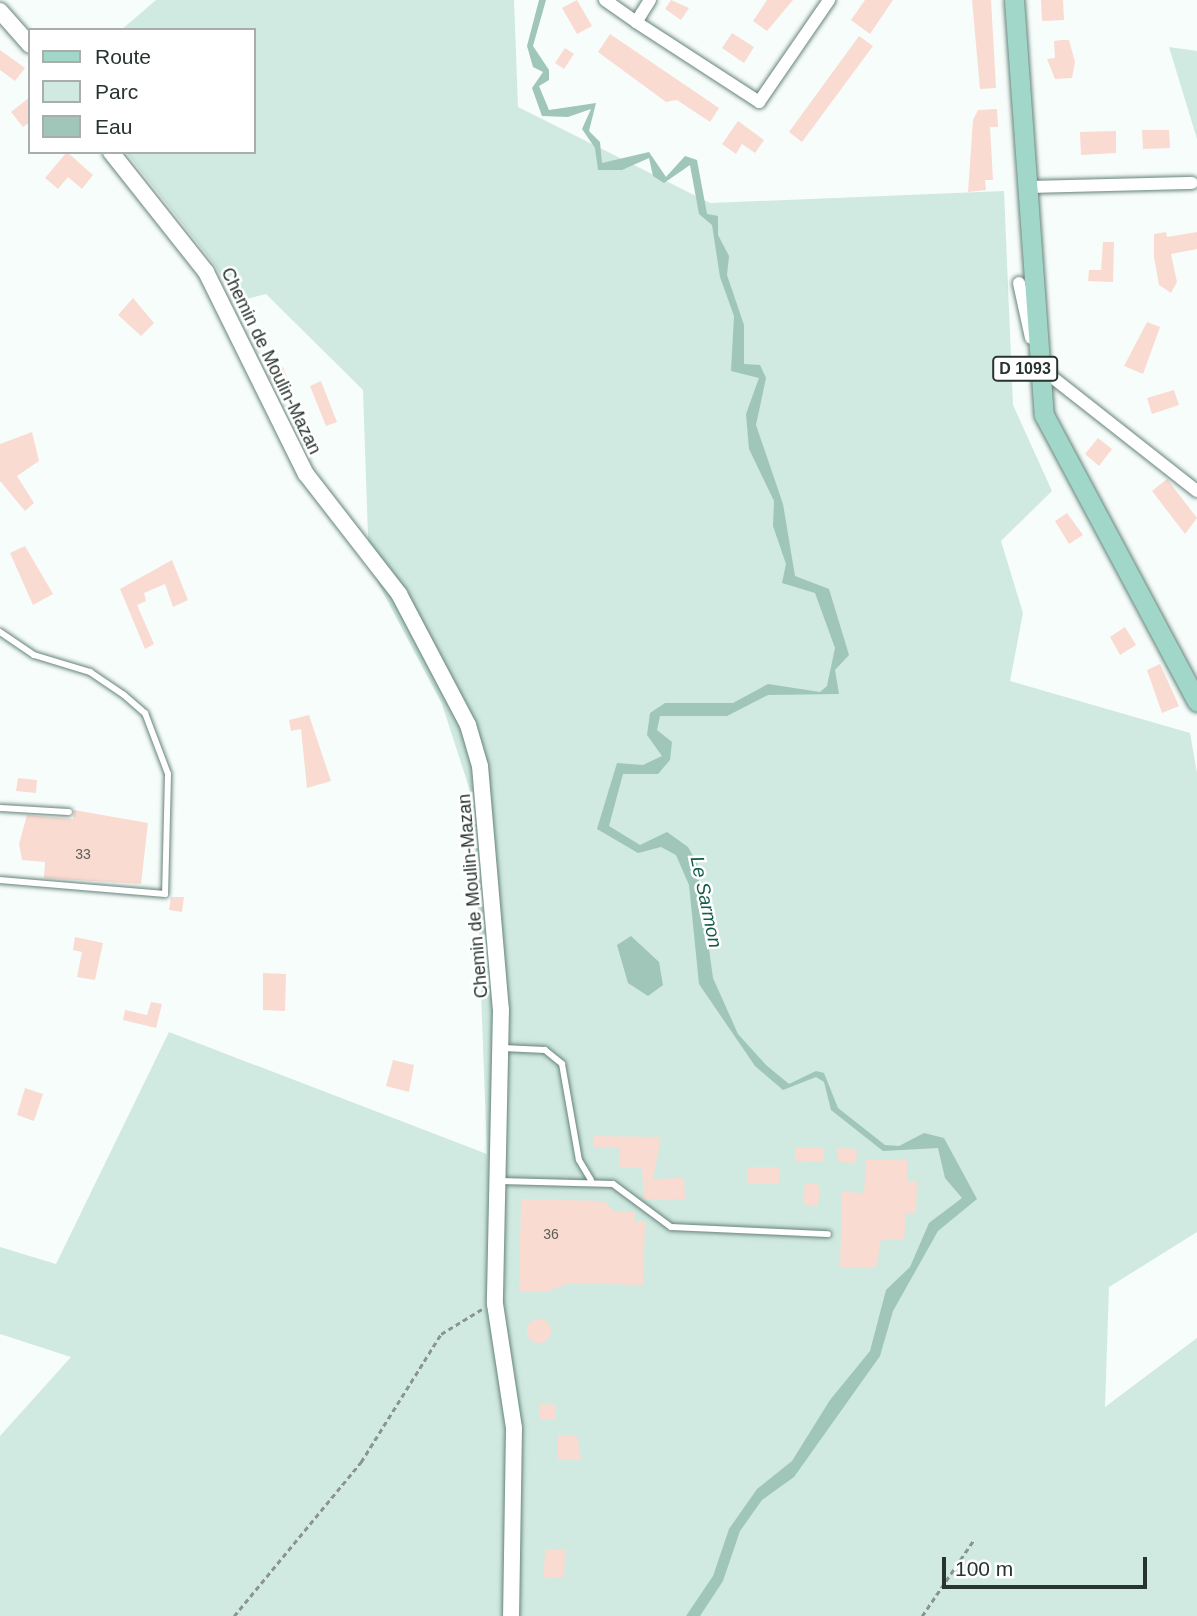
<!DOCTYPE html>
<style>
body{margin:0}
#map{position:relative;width:1197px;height:1616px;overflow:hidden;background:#f7fdfb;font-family:Helvetica,sans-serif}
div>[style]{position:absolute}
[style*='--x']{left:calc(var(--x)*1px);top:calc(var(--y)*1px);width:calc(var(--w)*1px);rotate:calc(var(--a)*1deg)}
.green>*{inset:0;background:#d0e9e1}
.water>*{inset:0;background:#9fc6b8}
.building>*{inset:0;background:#fadbd1}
.round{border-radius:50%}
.path>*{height:2.5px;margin-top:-1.25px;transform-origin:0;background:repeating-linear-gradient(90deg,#8a9490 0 5px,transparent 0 8.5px)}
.roads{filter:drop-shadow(0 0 2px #66847a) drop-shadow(0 0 2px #66847a)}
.service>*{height:6px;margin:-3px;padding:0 3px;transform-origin:3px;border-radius:3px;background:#fff}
.minor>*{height:12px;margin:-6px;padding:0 6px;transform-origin:6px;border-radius:6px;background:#fff}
.tertiary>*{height:16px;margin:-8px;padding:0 8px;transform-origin:8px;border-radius:8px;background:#fff}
.primary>*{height:19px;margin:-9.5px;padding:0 9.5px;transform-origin:9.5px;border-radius:9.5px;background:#a1d7c8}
span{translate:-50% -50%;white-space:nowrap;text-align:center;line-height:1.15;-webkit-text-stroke:5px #fff;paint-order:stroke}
.number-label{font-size:14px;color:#5c5e58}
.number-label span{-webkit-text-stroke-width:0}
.shield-label span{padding:2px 5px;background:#fff;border:2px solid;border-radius:5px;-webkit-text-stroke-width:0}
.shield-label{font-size:16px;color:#27342f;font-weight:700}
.street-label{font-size:18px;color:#27342f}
.water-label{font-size:19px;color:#135c4b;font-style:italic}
.legend{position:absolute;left:28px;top:28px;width:228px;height:126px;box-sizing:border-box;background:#fff;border:2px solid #a9aeac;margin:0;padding:9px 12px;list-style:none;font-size:21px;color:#27342f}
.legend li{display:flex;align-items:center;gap:14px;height:35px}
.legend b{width:35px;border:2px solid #a9aeac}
.scale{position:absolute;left:942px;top:1557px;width:205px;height:32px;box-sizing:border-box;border:4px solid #27342f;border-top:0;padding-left:9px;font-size:21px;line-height:24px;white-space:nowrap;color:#27342f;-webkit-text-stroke:5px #fff;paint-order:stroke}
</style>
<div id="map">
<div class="green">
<div style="clip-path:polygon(156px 0,514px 0,518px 107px,710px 203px,1004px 191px,1013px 405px,1052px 491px,1001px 541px,1023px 613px,1010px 681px,1190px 733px,1197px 773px,1197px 1232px,1109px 1287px,1105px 1407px,1197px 1338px,1197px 1616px,0 1616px,0 1436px,71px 1357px,0 1334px,0 1247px,56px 1264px,169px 1032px,487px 1154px,474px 803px,442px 704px,369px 566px,363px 390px,266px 294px,235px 302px,215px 265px,126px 152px,254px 152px,254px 30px,121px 30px)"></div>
<div style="clip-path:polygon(1169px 47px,1197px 51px,1197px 139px)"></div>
</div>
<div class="water">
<div style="clip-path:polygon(539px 0,546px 0,533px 46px,549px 70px,549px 80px,539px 86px,549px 110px,596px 103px,589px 131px,600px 142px,602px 163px,649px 152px,666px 177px,685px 156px,697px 160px,707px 214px,718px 216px,718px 235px,729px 256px,727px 275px,744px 325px,744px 364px,760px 365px,766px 378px,756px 425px,783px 504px,795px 576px,829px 589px,849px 655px,835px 670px,839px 694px,768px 695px,727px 716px,660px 716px,657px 730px,672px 742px,670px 760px,658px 774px,623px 774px,609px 826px,640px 845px,667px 832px,688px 847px,697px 863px,713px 978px,738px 1034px,766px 1065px,789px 1084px,816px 1071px,824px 1073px,838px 1108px,885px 1145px,899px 1146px,924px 1133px,944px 1138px,977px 1199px,938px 1231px,893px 1311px,880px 1356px,794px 1477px,762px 1500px,740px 1531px,723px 1581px,700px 1616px,686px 1616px,713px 1576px,729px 1529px,757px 1489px,792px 1461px,830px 1400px,870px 1351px,886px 1290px,910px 1267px,929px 1223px,962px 1198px,945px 1178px,938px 1148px,883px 1151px,831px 1110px,824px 1082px,816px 1077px,783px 1090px,755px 1066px,699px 984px,689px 885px,676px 855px,661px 847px,638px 853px,597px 829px,617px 763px,643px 765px,662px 756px,647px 735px,650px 713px,665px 703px,733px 703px,768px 684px,820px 692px,827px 686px,835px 648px,815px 593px,782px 583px,786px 564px,773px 526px,774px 501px,749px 449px,746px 414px,759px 378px,731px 371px,734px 316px,720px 277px,712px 225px,699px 214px,690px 165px,664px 183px,653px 176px,649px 158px,622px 170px,598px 170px,595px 148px,582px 129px,591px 109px,568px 117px,542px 116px,532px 88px,543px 72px,533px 67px,527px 46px)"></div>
<div style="clip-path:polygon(631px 936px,659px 962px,663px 985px,648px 996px,628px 983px,617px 945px)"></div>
</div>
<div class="building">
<div style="clip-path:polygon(577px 0,592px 26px,577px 34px,562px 8px)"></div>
<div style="clip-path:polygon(671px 0,689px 8px,681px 20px,665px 9px)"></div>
<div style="clip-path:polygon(767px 0,793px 0,767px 31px,753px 21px)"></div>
<div style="clip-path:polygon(865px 0,893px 0,870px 34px,851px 20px)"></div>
<div style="clip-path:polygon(972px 0,991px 0,996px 88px,980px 89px)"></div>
<div style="clip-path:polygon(1041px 0,1063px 0,1064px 20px,1042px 21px)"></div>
<div style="clip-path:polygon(732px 33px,754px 47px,744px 63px,722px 48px)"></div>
<div style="clip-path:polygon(610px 34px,719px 108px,710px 122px,677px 100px,666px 102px,598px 52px)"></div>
<div style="clip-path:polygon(859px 36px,873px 46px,802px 142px,789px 132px)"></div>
<div style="clip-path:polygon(1061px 40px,1069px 40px,1075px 62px,1072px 78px,1055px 79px,1047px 59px,1055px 58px,1054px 41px)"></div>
<div style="clip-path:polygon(565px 48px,574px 54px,564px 69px,555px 63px)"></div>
<div style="clip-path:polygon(0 50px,25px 68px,15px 81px,0 70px)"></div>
<div style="clip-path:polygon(30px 97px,30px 122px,23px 127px,11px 112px)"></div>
<div style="clip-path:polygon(997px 109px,998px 127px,990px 127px,993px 180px,985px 180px,986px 190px,968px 192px,973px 120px,978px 110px)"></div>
<div style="clip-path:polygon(738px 121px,764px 140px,755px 153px,742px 144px,736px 154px,722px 144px)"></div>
<div style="clip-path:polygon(1142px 130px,1169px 130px,1170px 148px,1143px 149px)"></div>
<div style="clip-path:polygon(1116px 131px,1116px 153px,1081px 155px,1080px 132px)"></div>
<div style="clip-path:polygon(67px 152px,93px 175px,82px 189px,68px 177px,58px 189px,45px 178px)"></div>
<div style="clip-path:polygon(1166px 232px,1167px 237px,1197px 232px,1197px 249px,1171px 254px,1177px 282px,1171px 293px,1159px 285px,1154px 257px,1154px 234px)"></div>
<div style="clip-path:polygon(1103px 242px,1114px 242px,1113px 282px,1088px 281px,1089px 270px,1101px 270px)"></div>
<div style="clip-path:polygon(133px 298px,154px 323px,141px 336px,118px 315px)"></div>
<div style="clip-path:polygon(1147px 322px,1160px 327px,1143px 374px,1124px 366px)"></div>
<div style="clip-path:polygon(283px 367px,291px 387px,277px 393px,268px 374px)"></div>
<div style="clip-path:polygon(321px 381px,337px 422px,326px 426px,310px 386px)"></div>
<div style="clip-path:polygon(1174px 390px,1179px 405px,1152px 414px,1147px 398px)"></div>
<div style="clip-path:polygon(32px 432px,39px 461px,17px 476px,34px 503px,25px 511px,0 481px,0 444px)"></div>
<div style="clip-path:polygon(1098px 438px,1112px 449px,1099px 466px,1085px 454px)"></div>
<div style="clip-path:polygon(1167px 479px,1197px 518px,1185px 534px,1152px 491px)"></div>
<div style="clip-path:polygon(1067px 513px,1083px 535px,1069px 544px,1055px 521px)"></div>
<div style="clip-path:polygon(25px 546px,53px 594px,33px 605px,10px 553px)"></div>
<div style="clip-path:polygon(172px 560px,188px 600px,173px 607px,165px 584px,144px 593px,146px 601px,137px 605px,154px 644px,145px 649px,120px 589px)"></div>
<div style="clip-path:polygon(1125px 627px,1136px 645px,1120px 655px,1110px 637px)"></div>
<div style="clip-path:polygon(1160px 664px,1179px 706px,1162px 713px,1147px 670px)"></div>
<div style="clip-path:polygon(309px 715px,331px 781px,307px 788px,301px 729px,291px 731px,289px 720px)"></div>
<div style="clip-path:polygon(18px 778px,37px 780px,36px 793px,16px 791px)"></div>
<div style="clip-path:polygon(74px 810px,148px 823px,141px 884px,44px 878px,45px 862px,22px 860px,19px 844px,27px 815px,73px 819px)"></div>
<div style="clip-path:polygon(171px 897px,184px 897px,182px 912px,169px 910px)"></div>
<div style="clip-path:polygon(75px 937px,103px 943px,95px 980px,77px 977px,82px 952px,73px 950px)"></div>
<div style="clip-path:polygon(263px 973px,286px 974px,285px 1011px,263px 1010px)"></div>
<div style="clip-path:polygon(151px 1002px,162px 1004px,156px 1028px,123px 1020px,125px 1010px,147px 1015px)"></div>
<div style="clip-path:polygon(393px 1060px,414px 1065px,409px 1092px,386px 1086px)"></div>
<div style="clip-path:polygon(25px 1088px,43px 1094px,34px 1121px,17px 1115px)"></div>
<div style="clip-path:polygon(594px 1136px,661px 1137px,653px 1179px,684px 1178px,685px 1199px,644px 1200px,642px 1168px,620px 1167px,620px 1147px,594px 1147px)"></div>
<div style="clip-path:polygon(795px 1147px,824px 1148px,823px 1162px,795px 1161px)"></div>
<div style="clip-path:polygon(837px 1148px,857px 1149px,856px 1163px,838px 1162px)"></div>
<div style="clip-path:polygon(866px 1159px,907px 1160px,907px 1181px,917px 1181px,916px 1213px,906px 1213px,904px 1240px,881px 1239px,876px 1268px,840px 1267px,842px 1192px,864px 1193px)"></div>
<div style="clip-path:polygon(748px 1167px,780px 1167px,779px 1184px,748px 1184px)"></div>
<div style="clip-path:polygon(805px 1183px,820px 1185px,818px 1206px,803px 1204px)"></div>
<div style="clip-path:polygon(521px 1199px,604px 1201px,614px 1211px,635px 1212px,634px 1222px,645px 1222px,643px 1285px,569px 1283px,546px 1292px,519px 1291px)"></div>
<div class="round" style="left:527px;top:1319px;width:24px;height:24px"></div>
<div style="clip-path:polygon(540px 1404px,556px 1405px,556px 1419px,539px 1419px)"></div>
<div style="clip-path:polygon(558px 1435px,577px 1435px,581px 1460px,558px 1460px)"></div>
<div style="clip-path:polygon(545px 1549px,565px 1550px,564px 1578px,544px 1577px)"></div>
</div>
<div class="path">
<div style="--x:234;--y:1616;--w:200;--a:-50.5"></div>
<div style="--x:361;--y:1462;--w:151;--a:-58"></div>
<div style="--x:441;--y:1334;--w:48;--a:-31.4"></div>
<div style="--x:922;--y:1616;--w:91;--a:-55.8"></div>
</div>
<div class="roads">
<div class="service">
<div style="--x:0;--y:632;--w:41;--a:34.1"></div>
<div style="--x:34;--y:655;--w:59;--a:16.9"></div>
<div style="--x:90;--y:672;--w:41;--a:34.1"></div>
<div style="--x:124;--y:695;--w:28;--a:41"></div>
<div style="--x:145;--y:713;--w:65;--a:69.3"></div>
<div style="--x:168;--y:774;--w:120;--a:91.4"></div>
<div style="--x:165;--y:894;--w:166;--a:-175.2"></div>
<div style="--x:0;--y:808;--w:69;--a:3.3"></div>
<div style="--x:503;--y:1048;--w:42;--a:2.7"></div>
<div style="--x:545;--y:1050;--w:22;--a:39"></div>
<div style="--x:562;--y:1064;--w:97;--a:80"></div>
<div style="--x:579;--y:1160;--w:23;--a:59"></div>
<div style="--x:500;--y:1181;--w:113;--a:1.5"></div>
<div style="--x:613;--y:1184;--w:72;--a:36.6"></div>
<div style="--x:671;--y:1227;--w:157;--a:2.6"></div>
</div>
<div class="minor">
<div style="--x:605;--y:0;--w:38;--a:35"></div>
<div style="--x:650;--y:0;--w:26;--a:122"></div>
<div style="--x:636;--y:22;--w:147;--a:33"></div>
<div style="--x:759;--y:102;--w:124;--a:-55.5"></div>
<div style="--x:1025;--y:187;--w:167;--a:-1.4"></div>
<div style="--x:1019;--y:283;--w:56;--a:77.7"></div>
<div style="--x:1038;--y:366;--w:202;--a:38.2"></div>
</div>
<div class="tertiary">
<div style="--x:0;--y:11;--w:45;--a:48.6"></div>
<div style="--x:111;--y:152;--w:153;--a:51.6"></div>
<div style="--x:206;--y:272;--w:225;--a:63.7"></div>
<div style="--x:306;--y:474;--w:152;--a:52.2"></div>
<div style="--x:399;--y:594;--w:148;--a:62.2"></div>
<div style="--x:468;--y:725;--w:43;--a:73.7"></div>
<div style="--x:480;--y:766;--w:244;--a:85.1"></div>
<div style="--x:501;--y:1009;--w:295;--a:91.2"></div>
<div style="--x:495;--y:1304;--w:125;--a:81.3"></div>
<div style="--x:514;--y:1428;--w:188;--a:90.9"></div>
</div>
<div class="primary">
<div style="--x:1014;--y:0;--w:416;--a:85.9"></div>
<div style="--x:1044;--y:415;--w:325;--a:61.9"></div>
</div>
</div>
<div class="number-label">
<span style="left:83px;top:854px">33</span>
<span style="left:551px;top:1234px">36</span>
</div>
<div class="shield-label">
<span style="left:1025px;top:369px">D 1093</span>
</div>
<div class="street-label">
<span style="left:271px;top:361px;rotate:64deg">Chemin de Moulin-Mazan</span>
<span style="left:473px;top:896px;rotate:-95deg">Chemin de Moulin-Mazan</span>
</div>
<div class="water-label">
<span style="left:706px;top:902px;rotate:78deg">Le Sarmon</span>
</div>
<ul class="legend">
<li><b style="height:9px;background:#a1d7c8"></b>Route</li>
<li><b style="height:19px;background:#d0e9e1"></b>Parc</li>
<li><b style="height:19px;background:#9fc6b8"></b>Eau</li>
</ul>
<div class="scale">100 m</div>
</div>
